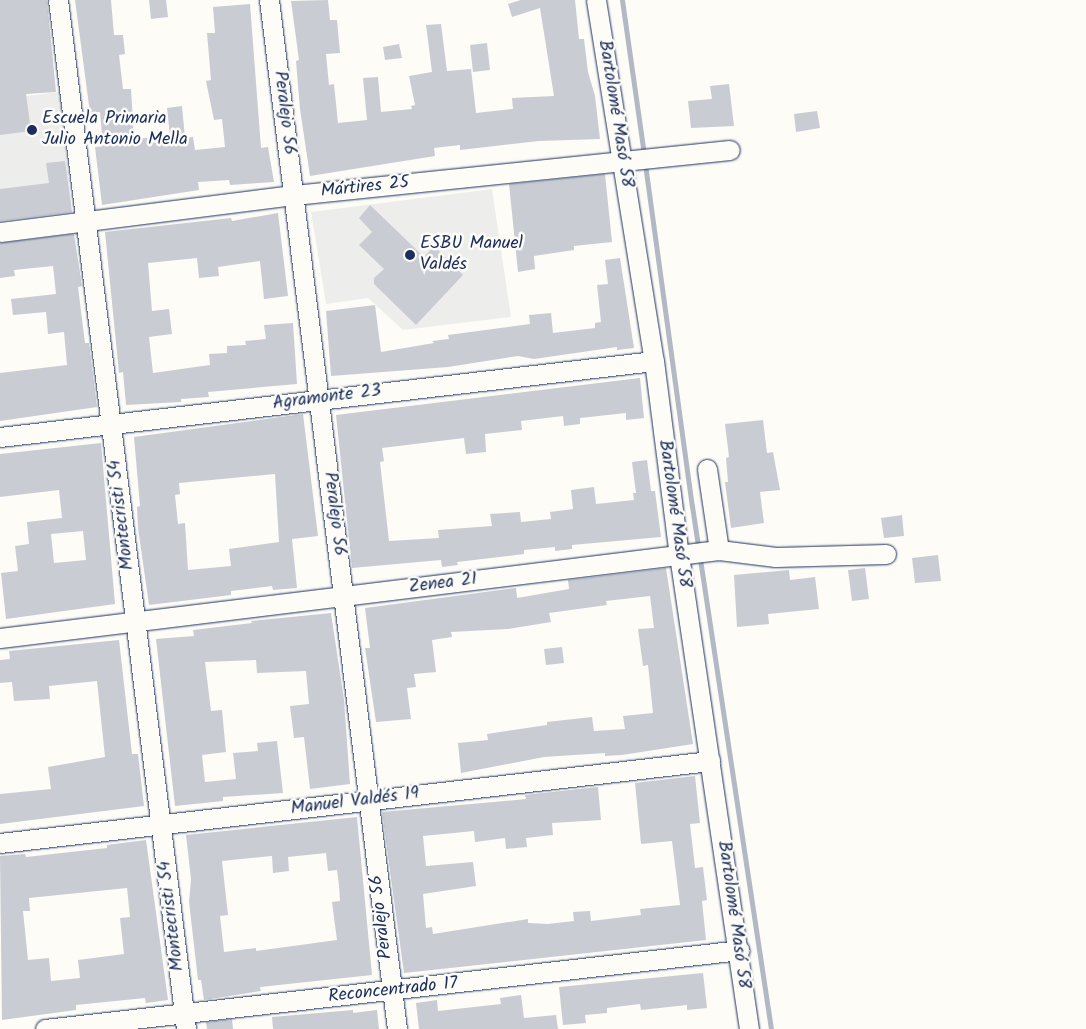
<!DOCTYPE html>
<meta charset="utf-8">
<style>
body{margin:0}
#map{position:relative;width:1086px;height:1029px;overflow:hidden;background:#fdfcf7;font-family:Kalam,sans-serif}
div>[style]{position:absolute}
[style*='--x']{left:calc(var(--x)*1px);top:calc(var(--y)*1px);width:calc(var(--w)*1px);rotate:calc(var(--a)*1deg)}
.built>*{inset:0;background:#edeeec}
.stream>*{height:5px;margin:-2.5px;padding:0 2.5px;transform-origin:2.5px;border-radius:2.5px;background:#b3b8c5}
.building>*{inset:0;background:#c9ccd3}
.roads{filter:drop-shadow(0 0 1px #1b2f5e) drop-shadow(0 0 1px #1b2f5e)}
.minor>*{height:19px;margin:-9.5px;padding:0 9.5px;transform-origin:9.5px;border-radius:9.5px;background:#fdfcf7}
.dots>*{width:14px;height:14px;translate:-50% -50%;box-sizing:border-box;border:2px solid #fdfcf7;border-radius:50%}
span{translate:-50% -50%;white-space:nowrap;text-align:center;line-height:1.15;-webkit-text-stroke:5px #fdfcf7;paint-order:stroke}
.street-label{font-size:18px;color:#1b2f5e}
.poi-label{font-size:18px;color:#1b2f5e}
.left{translate:0 -50%;text-align:left}
</style>
<div id="map">
<div class="built">
<div style="clip-path:polygon(60px 92px,72px 213px,0 222px,0 99px)"></div>
<div style="clip-path:polygon(492px 189px,511px 317px,403px 330px,368px 298px,326px 304px,311px 212px)"></div>
</div>
<div class="stream">
<div style="--x:622;--y:0;--w:157;--a:81.9"></div>
<div style="--x:645;--y:164;--w:345;--a:82.2"></div>
<div style="--x:692;--y:506;--w:529;--a:81.41"></div>
</div>
<div class="building">
<div style="clip-path:polygon(0 0,47px 0,56px 92px,26px 94px,31px 131px,0 135px)"></div>
<div style="clip-path:polygon(75px 0,111px 0,114px 35px,123px 35px,125px 54px,119px 55px,123px 89px,131px 89px,134px 139px,170px 136px,167px 108px,182px 106px,185px 138px,193px 137px,195px 150px,225px 147px,222px 119px,214px 120px,206px 81px,211px 80px,207px 33px,215px 33px,213px 7px,250px 4px,261px 148px,268px 147px,274px 182px,230px 185px,229px 180px,198px 182px,199px 190px,102px 205px,95px 147px,103px 146px,100px 112px,90px 113px)"></div>
<div style="clip-path:polygon(149px 0,166px 0,168px 17px,151px 19px)"></div>
<div style="clip-path:polygon(328px 0,330px 20px,337px 20px,340px 53px,326px 54px,329px 85px,334px 84px,338px 123px,367px 120px,363px 78px,378px 77px,381px 112px,412px 109px,411px 106px,415px 105px,409px 76px,432px 72px,426px 25px,441px 24px,447px 71px,471px 69px,476px 113px,513px 109px,512px 98px,554px 96px,540px 8px,512px 17px,508px 4px,521px 0,575px 0,579px 39px,584px 39px,588px 72px,595px 96px,600px 139px,539px 141px,460px 150px,460px 145px,434px 148px,435px 156px,310px 176px,300px 109px,296px 61px,299px 60px,291px 1px)"></div>
<div style="clip-path:polygon(487px 43px,490px 70px,473px 72px,470px 45px)"></div>
<div style="clip-path:polygon(399px 44px,402px 58px,385px 60px,383px 47px)"></div>
<div style="clip-path:polygon(729px 84px,734px 126px,691px 128px,688px 101px,712px 99px,710px 86px)"></div>
<div style="clip-path:polygon(817px 111px,820px 128px,796px 132px,794px 114px)"></div>
<div style="clip-path:polygon(65px 161px,72px 212px,0 221px,0 189px,49px 183px,46px 163px)"></div>
<div style="clip-path:polygon(605px 174px,612px 242px,574px 246px,574px 250px,534px 256px,535px 269px,518px 272px,509px 184px)"></div>
<div style="clip-path:polygon(370px 205px,424px 257px,434px 246px,463px 275px,416px 325px,374px 284px,374px 278px,384px 269px,359px 245px,372px 232px,359px 218px)"></div>
<div style="clip-path:polygon(278px 213px,288px 296px,264px 299px,260px 261px,218px 267px,219px 276px,199px 278px,197px 258px,148px 263px,152px 311px,169px 309px,172px 334px,149px 337px,153px 373px,210px 365px,209px 354px,227px 353px,227px 346px,246px 345px,245px 341px,266px 339px,264px 325px,293px 323px,297px 384px,208px 392px,209px 397px,181px 399px,181px 402px,126px 405px,123px 372px,119px 373px,105px 232px,231px 218px,232px 221px)"></div>
<div style="clip-path:polygon(74px 234px,82px 286px,78px 287px,85px 343px,89px 343px,97px 407px,0 421px,0 373px,67px 365px,64px 332px,48px 334px,46px 312px,13px 315px,11px 299px,56px 294px,53px 266px,14px 270px,15px 276px,0 278px,0 243px)"></div>
<div style="clip-path:polygon(620px 258px,634px 348px,617px 350px,617px 347px,534px 359px,518px 356px,448px 367px,331px 376px,326px 311px,375px 305px,381px 352px,434px 343px,432px 341px,449px 339px,448px 335px,530px 324px,529px 315px,551px 313px,553px 333px,595px 328px,595px 323px,601px 322px,597px 285px,608px 284px,605px 260px)"></div>
<div style="clip-path:polygon(640px 378px,644px 418px,626px 420px,626px 413px,580px 418px,580px 424px,564px 426px,563px 416px,521px 421px,522px 430px,485px 434px,486px 452px,466px 454px,464px 438px,382px 448px,384px 461px,380px 462px,389px 541px,439px 538px,438px 530px,492px 526px,490px 514px,520px 512px,521px 522px,551px 519px,550px 512px,573px 509px,571px 490px,594px 487px,596px 504px,634px 500px,633px 493px,636px 493px,632px 462px,647px 460px,651px 491px,655px 491px,661px 537px,572px 545px,572px 549px,555px 551px,555px 547px,524px 550px,524px 554px,457px 562px,458px 565px,442px 567px,441px 560px,352px 568px,336px 415px)"></div>
<div style="clip-path:polygon(evenodd,303px 414px,318px 536px,292px 539px,297px 588px,273px 590px,272px 586px,231px 591px,231px 595px,149px 605px,138px 528px,137px 507px,140px 506px,134px 437px,303px 414px,275px 474px,279px 542px,229px 549px,231px 566px,188px 570px,185px 523px,178px 524px,175px 495px,180px 494px,179px 483px,275px 474px)"></div>
<div style="clip-path:polygon(763px 420px,767px 453px,773px 452px,780px 490px,760px 492px,764px 523px,731px 528px,725px 482px,728px 482px,726px 458px,729px 457px,725px 424px)"></div>
<div style="clip-path:polygon(evenodd,101px 443px,115px 604px,6px 619px,1px 573px,18px 571px,15px 546px,29px 544px,27px 522px,62px 518px,59px 490px,0 497px,0 454px,101px 443px,83px 531px,86px 560px,54px 563px,51px 534px,83px 531px)"></div>
<div style="clip-path:polygon(902px 515px,904px 536px,884px 538px,881px 518px)"></div>
<div style="clip-path:polygon(938px 555px,941px 581px,915px 583px,912px 558px)"></div>
<div style="clip-path:polygon(666px 568px,693px 744px,622px 755px,605px 756px,605px 753px,544px 757px,461px 773px,458px 743px,488px 740px,487px 734px,547px 725px,547px 722px,592px 717px,594px 731px,625px 729px,623px 716px,653px 713px,648px 665px,643px 666px,638px 629px,654px 628px,650px 596px,606px 601px,607px 605px,549px 613px,551px 622px,508px 629px,451px 632px,452px 637px,432px 640px,436px 672px,414px 674px,416px 687px,407px 688px,411px 719px,376px 722px,365px 648px,370px 648px,365px 608px,516px 588px,517px 598px,569px 589px,568px 580px)"></div>
<div style="clip-path:polygon(865px 568px,869px 599px,852px 601px,848px 570px)"></div>
<div style="clip-path:polygon(789px 570px,790px 580px,815px 577px,819px 609px,768px 614px,769px 624px,737px 627px,734px 575px)"></div>
<div style="clip-path:polygon(331px 613px,344px 700px,350px 784px,310px 789px,304px 737px,294px 738px,290px 706px,309px 704px,306px 671px,257px 673px,256px 660px,205px 662px,211px 711px,222px 710px,226px 752px,202px 755px,205px 782px,236px 779px,233px 753px,258px 751px,257px 743px,277px 741px,283px 793px,223px 797px,223px 801px,175px 806px,156px 639px,194px 636px,193px 630px,252px 623px,251px 621px)"></div>
<div style="clip-path:polygon(119px 640px,132px 754px,138px 754px,144px 806px,0 824px,0 794px,51px 789px,48px 767px,105px 757px,97px 681px,49px 686px,50px 699px,14px 701px,12px 682px,0 683px,0 660px,10px 659px,9px 651px)"></div>
<div style="clip-path:polygon(562px 647px,564px 663px,546px 665px,544px 649px)"></div>
<div style="clip-path:polygon(695px 776px,700px 823px,690px 824px,695px 868px,703px 867px,707px 900px,702px 901px,706px 940px,404px 973px,382px 812px,526px 799px,525px 795px,598px 787px,601px 820px,552px 823px,553px 835px,526px 838px,527px 847px,506px 849px,505px 838px,475px 842px,474px 831px,423px 836px,426px 866px,473px 862px,476px 886px,423px 894px,426px 928px,432px 927px,433px 934px,528px 919px,528px 923px,548px 924px,574px 921px,573px 912px,590px 911px,591px 921px,641px 915px,640px 909px,680px 905px,672px 841px,641px 844px,635px 783px)"></div>
<div style="clip-path:polygon(evenodd,357px 817px,372px 975px,260px 987px,261px 991px,204px 1000px,201px 980px,198px 980px,189px 902px,191px 879px,186px 835px,357px 817px,326px 853px,328px 871px,337px 870px,339px 885px,340px 901px,332px 902px,337px 940px,256px 951px,256px 948px,224px 952px,220px 916px,228px 915px,222px 861px,272px 856px,273px 873px,289px 871px,288px 857px,326px 853px)"></div>
<div style="clip-path:polygon(evenodd,146px 840px,168px 1000px,146px 1003px,145px 998px,76px 1005px,76px 1010px,2px 1020px,0 856px,25px 854px,26px 857px,107px 848px,107px 845px,146px 840px,127px 888px,130px 917px,120px 918px,124px 954px,78px 960px,80px 978px,51px 981px,49px 958px,28px 960px,23px 911px,30px 911px,29px 898px,127px 888px)"></div>
<div style="clip-path:polygon(703px 973px,707px 1008px,687px 1010px,687px 1005px,641px 1010px,640px 1004px,607px 1008px,607px 1013px,585px 1015px,586px 1023px,563px 1025px,559px 987px)"></div>
<div style="clip-path:polygon(521px 995px,524px 1018px,556px 1015px,558px 1029px,419px 1029px,416px 1003px,437px 1000px,438px 1011px,501px 1004px,500px 998px)"></div>
<div style="clip-path:polygon(353px 1010px,353px 1013px,377px 1010px,379px 1029px,273px 1029px,272px 1017px)"></div>
<div style="clip-path:polygon(232px 1019px,233px 1029px,207px 1029px,206px 1022px)"></div>
</div>
<div class="roads">
<div class="minor">
<div style="--x:58;--y:0;--w:1037;--a:82.91"></div>
<div style="--x:269;--y:0;--w:1037;--a:82.91"></div>
<div style="--x:596;--y:0;--w:366;--a:80.9"></div>
<div style="--x:654;--y:361;--w:196;--a:82.7"></div>
<div style="--x:679;--y:555;--w:479;--a:81.6"></div>
<div style="--x:0;--y:232;--w:296;--a:-7.2"></div>
<div style="--x:294;--y:195;--w:438;--a:-5.9"></div>
<div style="--x:0;--y:437;--w:658;--a:-6.63"></div>
<div style="--x:707;--y:469;--w:82;--a:81.6"></div>
<div style="--x:0;--y:638;--w:724;--a:-6.98"></div>
<div style="--x:719;--y:550;--w:57;--a:7"></div>
<div style="--x:776;--y:557;--w:110;--a:-1.6"></div>
<div style="--x:0;--y:843;--w:715;--a:-6.59"></div>
<div style="--x:45;--y:1029;--w:699;--a:-6.48"></div>
</div>
</div>
<div class="dots">
<div style="left:32px;top:130px;background:#1b2f5e"></div>
<div style="left:410px;top:255px;background:#1b2f5e"></div>
</div>
<div class="street-label">
<span style="left:284px;top:113px;rotate:83deg">Peralejo 56</span>
<span style="left:615px;top:114px;rotate:81deg">Bartolomé Masó 58</span>
<span style="left:365px;top:188px;rotate:-6deg">Mártires 25</span>
<span style="left:327px;top:398px;rotate:-7deg">Agramonte 23</span>
<span style="left:334px;top:514px;rotate:83deg">Peralejo 56</span>
<span style="left:674px;top:514px;rotate:82deg">Bartolomé Masó 58</span>
<span style="left:122px;top:515px;rotate:-97deg">Montecristi 54</span>
<span style="left:443px;top:584px;rotate:-7deg">Zenea 21</span>
<span style="left:355px;top:802px;rotate:-7deg">Manuel Valdés 19</span>
<span style="left:733px;top:915px;rotate:82deg">Bartolomé Masó 58</span>
<span style="left:172px;top:916px;rotate:-97deg">Montecristi 54</span>
<span style="left:382px;top:917px;rotate:-97deg">Peralejo 56</span>
<span style="left:393px;top:991px;rotate:-6deg">Reconcentrado 17</span>
</div>
<div class="poi-label">
<span class="left" style="left:42px;top:130px">Escuela Primaria<br>Julio Antonio Mella</span>
<span class="left" style="left:420px;top:255px">ESBU Manuel<br>Valdés</span>
</div>
</div>
